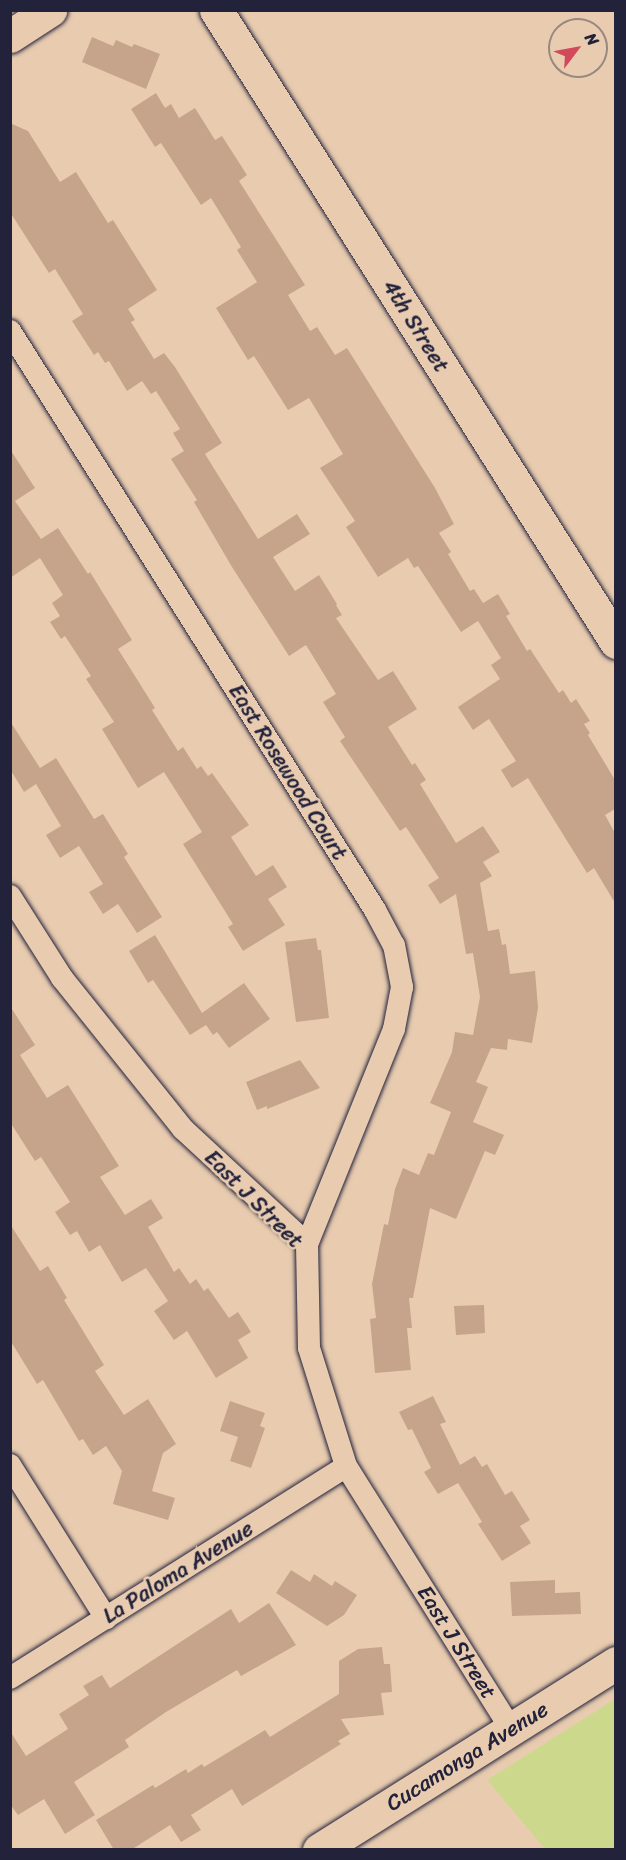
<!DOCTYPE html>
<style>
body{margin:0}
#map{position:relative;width:626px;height:1860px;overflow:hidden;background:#e9ccb0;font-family:Sriracha,sans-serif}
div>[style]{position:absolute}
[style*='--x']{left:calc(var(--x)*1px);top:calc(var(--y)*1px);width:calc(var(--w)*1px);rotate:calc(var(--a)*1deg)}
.green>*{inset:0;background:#ccd98c}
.building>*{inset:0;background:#c6a48c}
.roads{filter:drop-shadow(0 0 2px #22223b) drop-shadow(0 0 2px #22223b)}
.street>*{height:22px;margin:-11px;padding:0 11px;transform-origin:11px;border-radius:11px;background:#e9ccb0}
.secondary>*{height:33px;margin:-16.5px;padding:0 16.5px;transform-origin:16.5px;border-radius:16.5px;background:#e9ccb0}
span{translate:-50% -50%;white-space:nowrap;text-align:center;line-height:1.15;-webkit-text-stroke:5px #e9ccb0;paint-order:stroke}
.street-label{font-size:22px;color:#22223b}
.frame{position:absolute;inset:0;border:12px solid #22223b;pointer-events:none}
.north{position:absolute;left:548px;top:18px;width:60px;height:60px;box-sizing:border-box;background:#e9ccb0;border:2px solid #998881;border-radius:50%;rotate:58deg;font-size:16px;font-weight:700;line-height:24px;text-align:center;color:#22223b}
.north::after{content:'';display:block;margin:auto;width:21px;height:27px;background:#d1495b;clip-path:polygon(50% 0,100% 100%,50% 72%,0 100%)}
</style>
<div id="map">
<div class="green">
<div style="clip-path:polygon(615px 1699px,615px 1849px,545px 1849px,487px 1780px)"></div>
</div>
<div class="building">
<div style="clip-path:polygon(92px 37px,113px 46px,116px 40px,132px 47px,134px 44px,160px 54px,146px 89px,82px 62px)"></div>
<div style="clip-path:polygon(156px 93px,165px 108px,171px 104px,179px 118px,195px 108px,215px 140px,222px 136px,247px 175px,239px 181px,305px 285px,288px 295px,310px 331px,317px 327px,335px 355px,347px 348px,435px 488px,454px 524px,439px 533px,451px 552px,448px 554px,470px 591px,474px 589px,483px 603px,498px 594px,510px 614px,506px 616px,527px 651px,530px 649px,559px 693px,563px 690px,571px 703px,576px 699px,590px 721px,584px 724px,590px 733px,588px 735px,615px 780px,615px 809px,605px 815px,615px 833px,615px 903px,594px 868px,587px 873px,528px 778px,512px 788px,501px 770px,516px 761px,489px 719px,473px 730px,458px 707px,500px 679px,491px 665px,501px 658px,478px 621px,461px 632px,418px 566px,414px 568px,408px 558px,378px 577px,346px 527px,355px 521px,320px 468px,343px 454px,309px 398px,288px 410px,254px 356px,248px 360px,216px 308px,257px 282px,237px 250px,241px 247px,211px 198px,201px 205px,161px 143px,155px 147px,131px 109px)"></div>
<div style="clip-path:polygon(10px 123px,28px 131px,60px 182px,76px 172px,108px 223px,113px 220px,157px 290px,128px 309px,135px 320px,131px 322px,154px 359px,164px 353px,175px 367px,222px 443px,205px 454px,258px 539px,297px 514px,310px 534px,273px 557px,295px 591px,319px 575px,337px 604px,336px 605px,342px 615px,336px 618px,378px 680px,393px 671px,417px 709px,388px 727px,412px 765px,415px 763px,426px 780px,420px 784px,456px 843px,483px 826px,500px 852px,483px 862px,492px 876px,480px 883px,488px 931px,499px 929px,502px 945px,506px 944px,510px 974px,535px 971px,538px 1008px,532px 1043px,508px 1039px,507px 1050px,491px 1048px,476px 1082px,488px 1087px,473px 1122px,504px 1135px,495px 1155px,485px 1151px,456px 1219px,430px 1208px,413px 1298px,409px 1298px,412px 1328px,407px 1328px,411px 1370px,375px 1373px,370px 1319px,376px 1318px,372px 1284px,384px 1224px,388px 1225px,395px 1189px,403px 1168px,419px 1175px,428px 1153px,434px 1155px,451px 1112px,430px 1103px,452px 1052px,455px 1032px,473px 1035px,480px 997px,473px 953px,466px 954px,456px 894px,440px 904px,428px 885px,439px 878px,406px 827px,400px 831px,340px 741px,345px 737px,323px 702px,336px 694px,306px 645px,289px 656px,232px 567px,194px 502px,197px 500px,171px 459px,184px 451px,173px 433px,180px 429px,156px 391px,151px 394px,142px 381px,127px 391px,109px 361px,105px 363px,98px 352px,94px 355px,72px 321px,83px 314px,55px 269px,49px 273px,10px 212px)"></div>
<div style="clip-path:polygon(10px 449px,35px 488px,15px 501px,41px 539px,58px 528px,88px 574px,90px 572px,132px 640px,118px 649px,155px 708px,152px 710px,178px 751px,183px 747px,197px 769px,201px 766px,208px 776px,212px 773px,249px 825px,231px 837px,256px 876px,273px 865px,287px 887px,268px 899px,285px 925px,243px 951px,228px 927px,233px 924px,183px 844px,202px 832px,164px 772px,138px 788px,102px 729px,114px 722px,86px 679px,91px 676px,65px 636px,61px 639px,50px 622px,60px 616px,52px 603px,63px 595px,40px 558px,10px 578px)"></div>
<div style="clip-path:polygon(10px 721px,40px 768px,56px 758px,94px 819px,103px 814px,128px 854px,124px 857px,162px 917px,137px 933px,118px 904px,103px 914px,89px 892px,103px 884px,79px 846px,60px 858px,46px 835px,61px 826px,36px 784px,24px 792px,10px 769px)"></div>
<div style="clip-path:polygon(155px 935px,202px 1013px,244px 983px,270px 1019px,229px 1048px,217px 1032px,213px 1035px,206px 1025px,190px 1035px,153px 980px,148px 983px,129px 951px)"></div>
<div style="clip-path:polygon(316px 938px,318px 950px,321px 950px,329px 1018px,296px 1022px,285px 942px)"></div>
<div style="clip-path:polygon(10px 1006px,35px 1045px,20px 1055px,47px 1098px,68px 1085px,119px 1166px,100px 1177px,125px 1215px,151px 1199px,163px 1218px,148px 1227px,174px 1272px,179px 1268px,190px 1284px,196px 1279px,204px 1291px,208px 1288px,229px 1318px,238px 1312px,251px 1332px,238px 1340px,248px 1358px,216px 1378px,187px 1331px,174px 1340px,154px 1311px,168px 1301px,146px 1268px,122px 1282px,100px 1245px,89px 1252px,77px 1231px,70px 1235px,55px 1212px,70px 1202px,41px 1157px,35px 1161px,10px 1122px)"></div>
<div style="clip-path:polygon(300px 1060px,320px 1088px,267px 1109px,267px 1106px,257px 1110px,246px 1082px)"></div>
<div style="clip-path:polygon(10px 1224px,40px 1271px,48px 1266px,67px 1298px,64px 1300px,104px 1365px,95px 1371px,124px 1415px,148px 1399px,176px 1444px,163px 1453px,152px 1491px,175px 1498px,168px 1520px,113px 1504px,122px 1471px,106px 1446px,93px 1455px,83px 1439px,79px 1441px,43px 1380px,37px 1384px,10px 1340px)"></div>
<div style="clip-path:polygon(484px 1305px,485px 1333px,456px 1335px,454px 1306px)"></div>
<div style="clip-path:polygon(433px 1396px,446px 1422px,440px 1424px,460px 1465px,475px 1456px,482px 1467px,487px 1464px,505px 1495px,512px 1491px,530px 1520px,520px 1526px,531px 1543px,502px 1561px,478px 1524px,482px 1522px,458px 1483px,438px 1494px,424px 1472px,431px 1468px,412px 1429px,408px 1430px,399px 1412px)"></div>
<div style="clip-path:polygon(230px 1401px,265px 1413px,260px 1426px,265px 1428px,251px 1468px,230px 1461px,238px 1437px,220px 1431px)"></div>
<div style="clip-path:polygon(291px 1570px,310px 1582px,314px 1574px,332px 1586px,335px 1581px,357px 1595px,344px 1615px,327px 1626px,276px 1593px)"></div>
<div style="clip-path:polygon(555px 1580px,555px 1593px,580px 1592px,581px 1614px,512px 1616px,510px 1582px)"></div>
<div style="clip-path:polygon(269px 1603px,296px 1645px,241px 1676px,237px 1670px,166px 1712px,125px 1740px,129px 1747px,74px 1782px,95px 1815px,65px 1834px,44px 1799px,18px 1815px,10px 1804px,10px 1731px,26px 1756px,68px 1729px,59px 1714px,89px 1695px,83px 1686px,102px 1675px,110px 1688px,231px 1609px,239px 1623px)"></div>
<div style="clip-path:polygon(382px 1647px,384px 1664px,390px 1664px,392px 1692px,381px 1693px,384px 1715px,341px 1719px,350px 1734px,338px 1741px,341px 1744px,242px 1806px,232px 1789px,191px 1815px,201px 1830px,181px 1842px,170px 1825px,131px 1850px,114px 1850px,96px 1820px,153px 1785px,155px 1788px,186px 1769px,188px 1773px,202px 1764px,204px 1767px,265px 1730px,270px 1737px,339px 1694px,339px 1661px,358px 1649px)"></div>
</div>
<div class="roads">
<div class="street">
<div style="--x:10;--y:331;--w:684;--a:57.77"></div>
<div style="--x:375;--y:910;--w:40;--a:62"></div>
<div style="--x:394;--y:945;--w:43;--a:79.2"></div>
<div style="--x:402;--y:987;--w:43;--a:100.8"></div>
<div style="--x:394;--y:1029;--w:232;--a:112"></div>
<div style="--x:10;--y:896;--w:97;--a:57.6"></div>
<div style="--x:62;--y:978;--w:193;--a:51.3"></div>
<div style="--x:183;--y:1129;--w:169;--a:42.8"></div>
<div style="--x:307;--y:1244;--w:104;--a:88.9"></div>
<div style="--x:309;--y:1348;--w:124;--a:72.6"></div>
<div style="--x:346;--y:1466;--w:310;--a:57.9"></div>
<div style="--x:10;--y:1465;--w:181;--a:57.9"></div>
<div style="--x:10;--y:1678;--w:397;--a:-32.2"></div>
</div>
<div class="secondary">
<div style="--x:216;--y:10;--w:748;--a:57.67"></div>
<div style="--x:10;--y:36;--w:48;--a:-33"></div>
<div style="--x:319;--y:1850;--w:351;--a:-32.2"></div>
</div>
</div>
<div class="street-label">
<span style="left:416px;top:326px;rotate:58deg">4th Street</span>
<span style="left:288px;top:772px;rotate:58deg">East Rosewood Court</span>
<span style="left:254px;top:1199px;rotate:45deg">East J Street</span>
<span style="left:178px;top:1572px;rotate:-32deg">La Paloma Avenue</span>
<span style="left:457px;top:1642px;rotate:58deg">East J Street</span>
<span style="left:467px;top:1756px;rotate:-32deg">Cucamonga Avenue</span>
</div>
<div class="frame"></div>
<div class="north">N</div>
</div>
